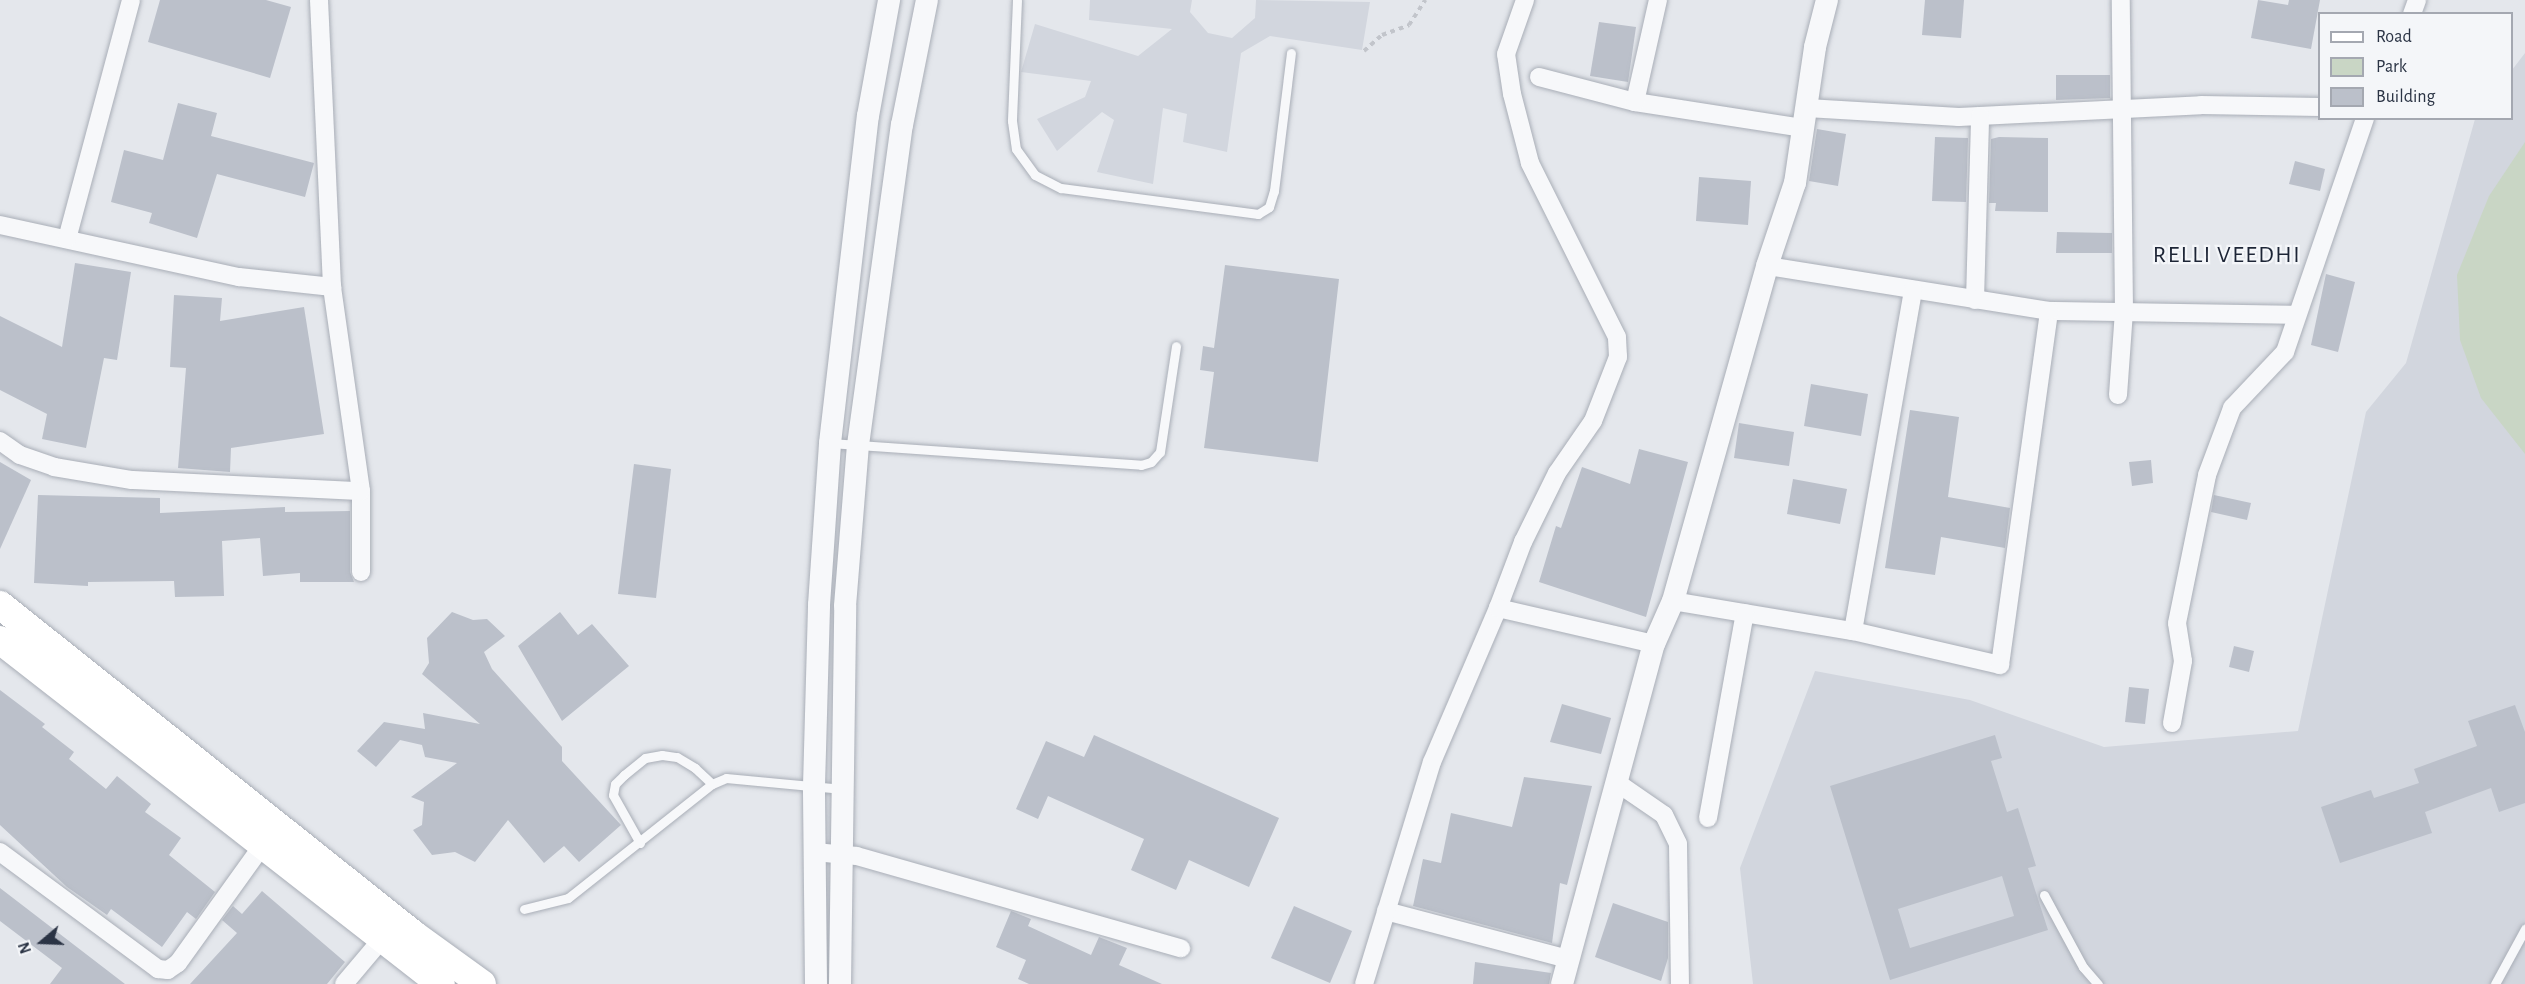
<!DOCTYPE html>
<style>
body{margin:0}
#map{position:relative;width:2525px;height:984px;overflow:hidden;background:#e4e7ec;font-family:"Alegreya Sans",sans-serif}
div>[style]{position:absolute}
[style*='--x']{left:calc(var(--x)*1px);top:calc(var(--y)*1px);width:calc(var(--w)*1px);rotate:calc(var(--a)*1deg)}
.built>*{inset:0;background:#d2d6de}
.green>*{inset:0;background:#c9d6c5}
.building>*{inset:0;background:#bbc0ca}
.path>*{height:4px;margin-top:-2px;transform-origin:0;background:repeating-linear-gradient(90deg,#c2c5cb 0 4.5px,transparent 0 9px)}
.roads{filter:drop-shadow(0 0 2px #a9aeb7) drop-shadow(0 0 2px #a9aeb7)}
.service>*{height:9px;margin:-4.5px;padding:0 4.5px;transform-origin:4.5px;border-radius:4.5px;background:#f7f8fa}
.minor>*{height:18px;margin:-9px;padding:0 9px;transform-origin:9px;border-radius:9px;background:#f7f8fa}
.tertiary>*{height:22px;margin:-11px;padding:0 11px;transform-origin:11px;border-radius:11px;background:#f7f8fa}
.primary>*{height:28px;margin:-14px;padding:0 14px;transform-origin:14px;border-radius:14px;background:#fff}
span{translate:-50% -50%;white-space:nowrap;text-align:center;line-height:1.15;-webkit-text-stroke:4.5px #f4f6f9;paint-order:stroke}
.quarter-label{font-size:24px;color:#1d2536;letter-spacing:1.5px}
.legend{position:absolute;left:2318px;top:12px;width:195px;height:108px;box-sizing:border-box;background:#f4f6f9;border:2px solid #a4a8b1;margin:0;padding:8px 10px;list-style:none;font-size:18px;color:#2b3445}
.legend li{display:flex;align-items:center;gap:12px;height:30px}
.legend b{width:30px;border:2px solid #a4a8b1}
.north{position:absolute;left:12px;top:912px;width:60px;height:60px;-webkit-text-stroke:4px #f4f6f9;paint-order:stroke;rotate:251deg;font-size:16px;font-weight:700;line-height:24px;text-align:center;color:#2b3445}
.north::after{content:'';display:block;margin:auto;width:21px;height:27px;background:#2b3445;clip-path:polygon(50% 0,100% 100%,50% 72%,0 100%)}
</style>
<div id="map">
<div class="built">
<div style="clip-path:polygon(1090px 0,1192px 0,1190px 12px,1208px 33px,1232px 38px,1255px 18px,1256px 0,1370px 2px,1362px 50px,1270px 36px,1241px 53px,1227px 152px,1183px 142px,1187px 114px,1163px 108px,1153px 184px,1097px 172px,1114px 120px,1102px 112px,1057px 151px,1037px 119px,1085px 97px,1091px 81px,1021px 72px,1035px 24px,1138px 56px,1172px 29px,1089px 20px)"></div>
<div style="clip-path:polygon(2525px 53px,2525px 984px,1753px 984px,1740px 868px,1815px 671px,1970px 700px,2104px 747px,2298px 731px,2366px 412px,2406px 363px,2475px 119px,2512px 118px,2512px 70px)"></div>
</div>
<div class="green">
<div style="clip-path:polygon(2525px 142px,2525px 454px,2481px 398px,2460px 340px,2457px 275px,2489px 196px)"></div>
</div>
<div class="building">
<div style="clip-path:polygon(160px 0,266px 0,291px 7px,270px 78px,148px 42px)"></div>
<div style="clip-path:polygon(1925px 0,1964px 0,1961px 38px,1922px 35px)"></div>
<div style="clip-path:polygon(2258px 0,2288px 5px,2289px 0,2320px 0,2311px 49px,2251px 38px)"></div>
<div style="clip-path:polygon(1599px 22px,1636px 27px,1628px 82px,1590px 76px)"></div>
<div style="clip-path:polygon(2056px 75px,2110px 75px,2110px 98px,2056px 100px)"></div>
<div style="clip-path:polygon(178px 103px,217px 113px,211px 136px,314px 163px,305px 197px,217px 174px,197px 238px,149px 223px,152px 213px,111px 202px,124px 150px,163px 160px)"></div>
<div style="clip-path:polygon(1817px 129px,1846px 134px,1838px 186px,1809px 181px)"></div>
<div style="clip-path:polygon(1935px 137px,1968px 138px,1966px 202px,1932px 201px)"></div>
<div style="clip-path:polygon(1999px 137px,2048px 138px,2048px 212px,1995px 211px,1996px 203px,1989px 203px,1991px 139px)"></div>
<div style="clip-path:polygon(2295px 161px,2325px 169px,2320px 191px,2289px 184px)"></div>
<div style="clip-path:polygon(1699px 177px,1751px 181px,1748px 225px,1696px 221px)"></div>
<div style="clip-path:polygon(2057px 232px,2112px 233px,2112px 253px,2056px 253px)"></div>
<div style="clip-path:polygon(75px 263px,131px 272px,117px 360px,104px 358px,86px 448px,42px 439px,47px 414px,0 390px,0 316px,62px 347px)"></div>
<div style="clip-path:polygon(1225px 265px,1339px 279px,1318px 462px,1204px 448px,1214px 372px,1200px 370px,1203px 346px,1214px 348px)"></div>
<div style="clip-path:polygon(2326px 274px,2355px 282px,2338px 352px,2311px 345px)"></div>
<div style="clip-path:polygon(174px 295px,222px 298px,220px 321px,304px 307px,324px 434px,231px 448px,230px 472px,178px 468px,186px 368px,170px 367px)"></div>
<div style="clip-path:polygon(1811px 384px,1868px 394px,1861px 436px,1804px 426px)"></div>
<div style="clip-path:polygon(1910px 410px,1959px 417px,1948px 497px,2010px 508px,2005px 548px,1941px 537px,1935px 575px,1885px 568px)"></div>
<div style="clip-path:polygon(1739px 423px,1794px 432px,1789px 466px,1734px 458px)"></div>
<div style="clip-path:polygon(1639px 449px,1688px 462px,1646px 617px,1539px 582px,1556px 526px,1561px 528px,1582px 467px,1630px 484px)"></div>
<div style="clip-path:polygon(2151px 460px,2153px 483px,2132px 486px,2129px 462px)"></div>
<div style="clip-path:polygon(0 462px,31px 480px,0 549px)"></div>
<div style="clip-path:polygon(634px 464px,671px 469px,656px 598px,618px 594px)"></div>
<div style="clip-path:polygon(1793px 479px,1847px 489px,1840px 524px,1787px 514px)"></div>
<div style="clip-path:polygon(38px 495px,160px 498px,160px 513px,285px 507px,285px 512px,350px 511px,350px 572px,354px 582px,300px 582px,300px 573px,263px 576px,260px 538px,222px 541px,224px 596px,175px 597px,174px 581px,88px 582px,88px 586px,34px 583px)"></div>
<div style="clip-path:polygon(2214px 495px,2251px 503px,2247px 520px,2211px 512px)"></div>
<div style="clip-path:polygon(452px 612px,473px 620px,487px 619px,505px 636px,484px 652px,492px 669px,562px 747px,562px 761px,621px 825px,579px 862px,564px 846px,544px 863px,508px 820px,475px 862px,455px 852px,432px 855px,413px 830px,422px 825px,424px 802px,411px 797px,457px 763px,425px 757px,422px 745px,400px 740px,376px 767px,357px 751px,384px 722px,425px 729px,423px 713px,480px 724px,422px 674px,429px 663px,427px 638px)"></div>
<div style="clip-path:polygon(560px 612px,578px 635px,592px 624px,629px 666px,562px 721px,518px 646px)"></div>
<div style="clip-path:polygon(2234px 646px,2254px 651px,2249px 672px,2229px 667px)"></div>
<div style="clip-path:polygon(2129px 687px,2149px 689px,2145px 724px,2125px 722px)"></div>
<div style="clip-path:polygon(0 690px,45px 724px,42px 727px,74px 752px,69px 759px,106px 789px,117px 776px,151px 804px,145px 812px,181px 838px,169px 855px,215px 892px,196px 919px,187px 912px,162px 947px,111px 909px,107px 915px,67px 887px,0 825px)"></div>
<div style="clip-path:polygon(1562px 704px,1611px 718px,1601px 754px,1550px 742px)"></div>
<div style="clip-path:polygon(2515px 705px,2525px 732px,2525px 803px,2499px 812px,2491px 788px,2425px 812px,2432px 833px,2340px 863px,2321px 807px,2371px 790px,2374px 798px,2419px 783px,2414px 769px,2477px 746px,2468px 721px)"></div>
<div style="clip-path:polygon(1094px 735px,1279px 818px,1249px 887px,1189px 860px,1176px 890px,1131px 870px,1144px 839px,1048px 796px,1038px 819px,1016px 809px,1046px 741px,1084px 757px)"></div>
<div style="clip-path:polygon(evenodd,1995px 735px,2002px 758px,1991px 761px,2007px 812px,2018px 808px,2036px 866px,2028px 868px,2048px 930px,1890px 980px,1830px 786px,1995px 735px,2002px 876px,2014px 916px,1910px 948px,1898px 909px,2002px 876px)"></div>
<div style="clip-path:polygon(1524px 777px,1592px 786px,1567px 885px,1560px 883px,1552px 943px,1413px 906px,1423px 859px,1441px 863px,1451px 813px,1512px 827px)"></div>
<div style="clip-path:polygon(0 888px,125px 984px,50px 984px,62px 968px,0 921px)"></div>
<div style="clip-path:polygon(262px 891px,345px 962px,327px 984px,190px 984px,237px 933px,222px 920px,233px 906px,242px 914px)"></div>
<div style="clip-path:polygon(1613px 903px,1668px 922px,1668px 958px,1661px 981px,1595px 957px)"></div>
<div style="clip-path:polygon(1294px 906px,1352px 931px,1330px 983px,1271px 958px)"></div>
<div style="clip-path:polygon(1011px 911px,1031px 919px,1028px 926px,1091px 955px,1099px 937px,1127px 948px,1119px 965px,1162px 984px,1029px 984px,1018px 979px,1026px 960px,996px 947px)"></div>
<div style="clip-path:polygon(1475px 962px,1551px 973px,1549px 984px,1473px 984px)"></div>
</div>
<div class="path">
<div style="--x:1364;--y:51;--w:24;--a:-42"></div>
<div style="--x:1382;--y:35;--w:29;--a:-20"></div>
<div style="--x:1409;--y:25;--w:30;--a:-57"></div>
</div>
<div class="roads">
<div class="service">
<div style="--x:1017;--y:0;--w:121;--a:92.4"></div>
<div style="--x:1012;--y:121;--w:28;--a:82"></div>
<div style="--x:1016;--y:149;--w:32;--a:54"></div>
<div style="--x:1035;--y:175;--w:29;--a:27"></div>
<div style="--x:1061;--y:188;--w:199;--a:7.5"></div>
<div style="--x:1258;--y:214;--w:13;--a:-32"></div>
<div style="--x:1269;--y:207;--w:17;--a:-73"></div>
<div style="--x:1274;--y:191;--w:139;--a:-83"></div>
<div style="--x:830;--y:443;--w:312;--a:4"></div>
<div style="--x:1141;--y:465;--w:10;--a:-17"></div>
<div style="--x:1151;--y:462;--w:13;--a:-48"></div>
<div style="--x:1160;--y:452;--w:107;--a:-81.4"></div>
<div style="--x:640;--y:843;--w:55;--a:-119.4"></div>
<div style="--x:613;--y:795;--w:11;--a:-80"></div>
<div style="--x:615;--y:784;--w:13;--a:-45"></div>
<div style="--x:624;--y:775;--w:27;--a:-39"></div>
<div style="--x:645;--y:758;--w:17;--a:-10"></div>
<div style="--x:662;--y:755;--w:15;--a:8"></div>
<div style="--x:677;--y:757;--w:21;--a:31"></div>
<div style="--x:695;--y:768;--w:23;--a:43"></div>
<div style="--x:2044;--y:895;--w:82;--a:61.6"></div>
<div style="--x:2083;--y:967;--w:23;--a:49"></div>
<div style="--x:524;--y:909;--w:45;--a:-14"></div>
<div style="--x:568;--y:898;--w:184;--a:-38.4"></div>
<div style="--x:712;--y:784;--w:15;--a:-23"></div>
<div style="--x:726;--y:778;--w:117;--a:5.4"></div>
<div style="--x:2495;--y:984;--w:63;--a:-61.4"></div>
</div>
<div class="minor">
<div style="--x:319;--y:0;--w:287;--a:87.4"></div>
<div style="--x:332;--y:287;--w:206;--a:81.9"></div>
<div style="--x:361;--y:491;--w:81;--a:90"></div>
<div style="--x:2412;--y:14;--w:15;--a:-70"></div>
<div style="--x:1539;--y:77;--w:99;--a:14.6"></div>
<div style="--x:1635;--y:102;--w:169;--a:8.8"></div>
<div style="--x:1635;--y:102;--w:105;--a:-77.3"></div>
<div style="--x:1807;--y:108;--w:152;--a:3.4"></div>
<div style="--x:1959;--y:117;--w:242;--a:-2.8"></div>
<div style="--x:2201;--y:105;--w:119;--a:1"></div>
<div style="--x:0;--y:225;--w:245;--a:12.3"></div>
<div style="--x:239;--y:277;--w:94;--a:6.1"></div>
<div style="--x:67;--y:239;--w:247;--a:-75"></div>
<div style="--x:1975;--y:300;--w:184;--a:-88.4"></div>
<div style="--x:2049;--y:311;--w:248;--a:0.9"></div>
<div style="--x:2118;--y:395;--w:83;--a:-85.9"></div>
<div style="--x:2124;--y:312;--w:312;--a:-90.6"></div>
<div style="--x:0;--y:441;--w:24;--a:35"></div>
<div style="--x:20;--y:455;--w:36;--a:19"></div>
<div style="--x:54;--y:467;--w:79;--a:9.5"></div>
<div style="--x:132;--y:480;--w:229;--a:2.8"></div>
<div style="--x:1673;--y:601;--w:182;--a:9.5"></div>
<div style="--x:1853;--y:631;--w:151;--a:13"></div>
<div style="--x:2000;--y:665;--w:357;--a:-82.1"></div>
<div style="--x:2049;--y:311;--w:286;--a:-170.9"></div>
<div style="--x:1498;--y:608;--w:71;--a:-69.3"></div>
<div style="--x:1523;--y:542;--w:77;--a:-63.8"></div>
<div style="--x:1557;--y:473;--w:63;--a:-55.3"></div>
<div style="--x:1593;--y:421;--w:69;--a:-68.7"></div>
<div style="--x:1618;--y:357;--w:20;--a:-93"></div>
<div style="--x:1617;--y:337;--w:195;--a:-116.6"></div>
<div style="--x:1530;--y:163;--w:71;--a:-104.6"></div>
<div style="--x:1512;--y:94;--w:40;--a:-98.5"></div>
<div style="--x:1506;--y:54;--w:57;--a:-70.6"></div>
<div style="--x:1853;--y:631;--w:346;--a:-80"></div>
<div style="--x:2172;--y:723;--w:63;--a:-79.9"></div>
<div style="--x:2183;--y:661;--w:38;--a:-99"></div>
<div style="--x:2177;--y:623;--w:151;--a:-78.5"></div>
<div style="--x:2207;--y:475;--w:72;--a:-69.5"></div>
<div style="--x:2232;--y:408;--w:77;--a:-46.6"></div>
<div style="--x:2285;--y:352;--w:247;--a:-71.1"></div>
<div style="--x:1616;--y:782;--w:58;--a:34.5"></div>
<div style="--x:1664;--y:815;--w:32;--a:64"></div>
<div style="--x:1678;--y:844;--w:140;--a:89.2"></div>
<div style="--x:1708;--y:818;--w:208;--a:-79.8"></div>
<div style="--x:0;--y:852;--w:197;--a:36.5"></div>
<div style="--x:158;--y:969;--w:10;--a:6"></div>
<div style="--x:168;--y:970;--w:12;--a:-35"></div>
<div style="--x:178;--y:963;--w:144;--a:-54.3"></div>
<div style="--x:815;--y:852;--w:42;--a:5.4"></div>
<div style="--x:857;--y:856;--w:337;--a:15.9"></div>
<div style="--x:1386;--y:911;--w:188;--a:14.8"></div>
<div style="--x:344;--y:984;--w:59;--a:-49.8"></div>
<div style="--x:1364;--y:984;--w:232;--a:-73"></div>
<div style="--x:1432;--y:762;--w:168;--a:-66.8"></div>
<div style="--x:1498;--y:608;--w:160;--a:13"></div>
</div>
<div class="tertiary">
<div style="--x:816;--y:984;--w:198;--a:-90.6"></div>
<div style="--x:814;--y:786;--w:181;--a:-88.4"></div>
<div style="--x:819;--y:605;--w:162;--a:-86.1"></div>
<div style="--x:830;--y:443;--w:329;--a:-83.4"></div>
<div style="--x:868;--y:116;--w:118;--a:-79.7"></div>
<div style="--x:840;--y:984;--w:378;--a:-89.2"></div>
<div style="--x:845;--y:606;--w:162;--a:-85.4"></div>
<div style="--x:858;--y:445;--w:323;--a:-82.2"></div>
<div style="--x:902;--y:125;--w:127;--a:-78.7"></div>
<div style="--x:1562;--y:984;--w:352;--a:-74.9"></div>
<div style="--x:1654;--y:644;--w:47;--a:-66.2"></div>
<div style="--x:1673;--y:601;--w:348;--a:-74.3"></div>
<div style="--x:1767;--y:266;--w:88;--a:-71.4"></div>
<div style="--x:1795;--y:183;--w:137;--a:-81.6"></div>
<div style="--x:1815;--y:47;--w:49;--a:-75.7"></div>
</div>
<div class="primary">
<div style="--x:0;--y:605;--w:528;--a:38.54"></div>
<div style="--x:413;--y:934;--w:85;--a:35.9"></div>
<div style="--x:0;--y:640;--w:559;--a:37.96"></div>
</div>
</div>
<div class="quarter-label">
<span style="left:2227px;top:256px">RELLI VEEDHI</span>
</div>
<ul class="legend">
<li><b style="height:8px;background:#fff"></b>Road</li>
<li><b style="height:16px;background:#c9d6c5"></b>Park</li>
<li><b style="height:16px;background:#bbc0ca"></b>Building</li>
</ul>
<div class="north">N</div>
</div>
